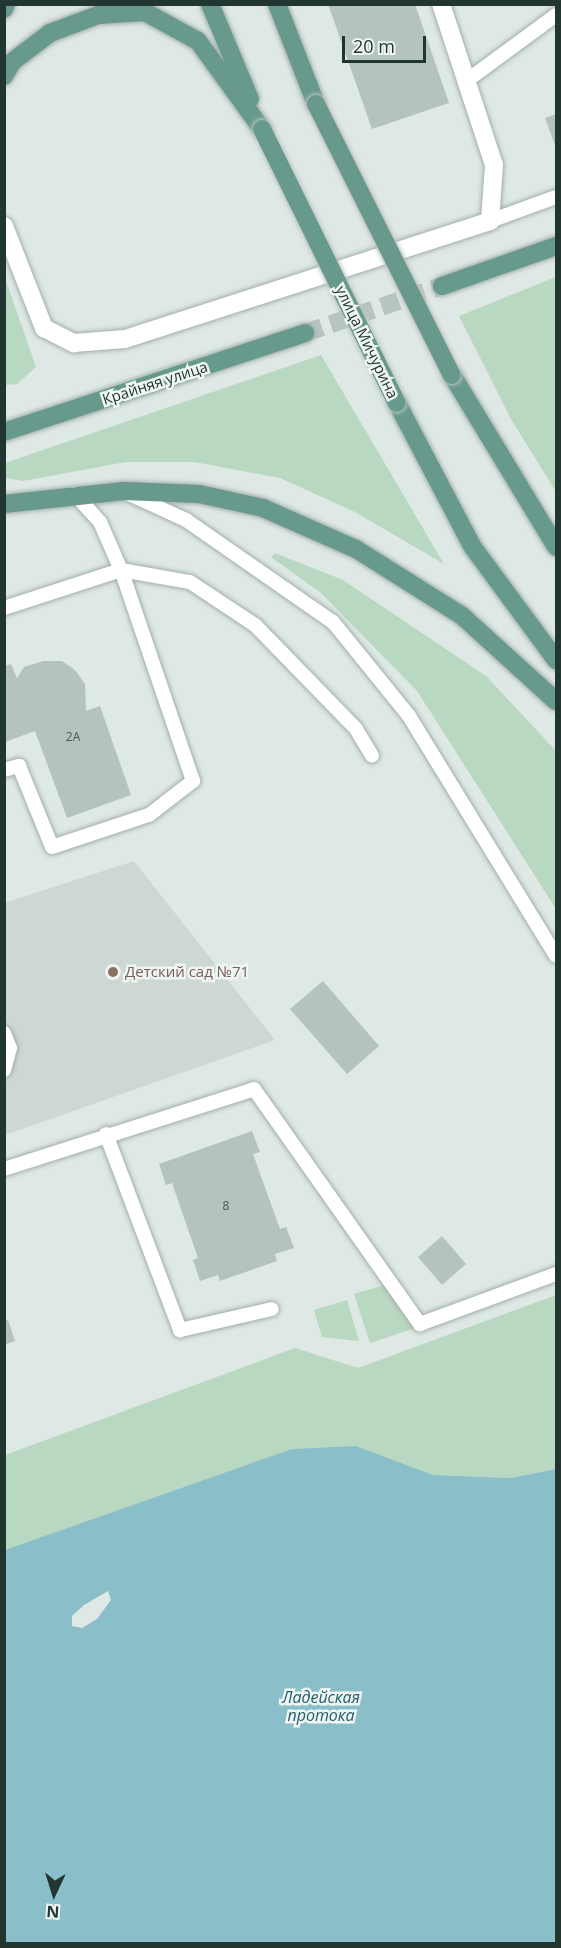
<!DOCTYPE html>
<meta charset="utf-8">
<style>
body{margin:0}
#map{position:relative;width:561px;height:1948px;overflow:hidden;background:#dee8e4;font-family:"Open Sans",sans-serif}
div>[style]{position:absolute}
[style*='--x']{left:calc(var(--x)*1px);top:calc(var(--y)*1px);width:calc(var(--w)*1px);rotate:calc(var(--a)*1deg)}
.built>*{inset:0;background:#cdd8d3}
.green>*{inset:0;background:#b9d8c1}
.water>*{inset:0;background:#8abfc9}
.building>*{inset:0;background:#b4c3bd}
.primary-tunnel>*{height:18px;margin-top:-9px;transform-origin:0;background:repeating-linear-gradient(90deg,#b8c4c0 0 18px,transparent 0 27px)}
.roads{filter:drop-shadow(0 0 2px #a2afab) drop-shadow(0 0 2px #a2afab)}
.service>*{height:14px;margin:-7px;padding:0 7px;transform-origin:7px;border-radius:7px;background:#fff}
.minor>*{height:18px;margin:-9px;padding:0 9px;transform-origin:9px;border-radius:9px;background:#fff}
.primary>*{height:18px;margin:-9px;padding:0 9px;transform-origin:9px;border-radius:9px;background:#679a8d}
.bridges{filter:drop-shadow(0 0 2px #bcc3c1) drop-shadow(0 0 2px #bcc3c1)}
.primary-bridge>*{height:18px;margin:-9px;padding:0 9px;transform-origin:9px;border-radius:9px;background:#679a8d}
.dots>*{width:16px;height:16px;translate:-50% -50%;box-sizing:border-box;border:3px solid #eef5f2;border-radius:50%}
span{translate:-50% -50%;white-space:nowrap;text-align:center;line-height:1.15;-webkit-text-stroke:5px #eef5f2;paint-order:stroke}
.number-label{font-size:12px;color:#465954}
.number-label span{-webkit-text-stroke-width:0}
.street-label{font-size:15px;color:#213631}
.education-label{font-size:15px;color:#785e54}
.left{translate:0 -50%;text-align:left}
.water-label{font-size:16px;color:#225f6c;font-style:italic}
.frame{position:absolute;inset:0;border:6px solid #213631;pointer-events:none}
.north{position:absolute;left:24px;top:1864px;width:60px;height:60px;-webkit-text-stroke:4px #eef5f2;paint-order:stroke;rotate:184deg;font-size:16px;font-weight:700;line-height:24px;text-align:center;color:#213631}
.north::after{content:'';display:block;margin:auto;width:21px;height:27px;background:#213631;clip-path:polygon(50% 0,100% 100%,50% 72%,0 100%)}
.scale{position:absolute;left:342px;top:36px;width:84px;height:27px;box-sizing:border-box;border:3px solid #213631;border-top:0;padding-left:8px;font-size:18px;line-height:21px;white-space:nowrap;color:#213631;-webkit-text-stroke:4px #eef5f2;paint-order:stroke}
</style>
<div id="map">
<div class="built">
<div style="clip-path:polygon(134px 861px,275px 1040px,5px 1135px,4px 903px)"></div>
</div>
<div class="green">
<div style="clip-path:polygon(4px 275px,36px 367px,17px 384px,5px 385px)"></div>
<div style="clip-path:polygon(556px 277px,556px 492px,511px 419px,459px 316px)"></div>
<div style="clip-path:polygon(321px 355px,444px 564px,355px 512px,280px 478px,194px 462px,126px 462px,23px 481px,5px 478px,5px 463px)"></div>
<div style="clip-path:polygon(275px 553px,343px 580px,486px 676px,556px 751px,556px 909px,417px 691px,321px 593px,271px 557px)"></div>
<div style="clip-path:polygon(392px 1283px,421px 1326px,370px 1343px,354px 1294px)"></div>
<div style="clip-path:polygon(556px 1295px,556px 1469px,511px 1478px,433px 1475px,356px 1446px,5px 1550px,5px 1455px,295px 1348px,358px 1368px)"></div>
<div style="clip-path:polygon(347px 1300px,359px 1341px,322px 1337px,314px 1310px)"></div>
</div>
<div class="water">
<div style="clip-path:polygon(evenodd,356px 1446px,433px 1475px,511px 1478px,556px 1469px,556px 1943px,5px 1943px,5px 1550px,292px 1449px,356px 1446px,108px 1591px,111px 1600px,97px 1619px,82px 1628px,72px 1626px,72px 1616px,84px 1605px,108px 1591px)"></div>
</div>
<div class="building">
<div style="clip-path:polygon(328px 4px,415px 4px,449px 103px,372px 129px)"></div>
<div style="clip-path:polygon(556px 114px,556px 148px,545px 118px)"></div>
<div style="clip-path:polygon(43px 661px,62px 661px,75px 670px,85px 684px,86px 711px,100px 706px,131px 795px,67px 818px,35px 731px,5px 742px,5px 666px,11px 664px,17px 678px,24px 667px)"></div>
<div style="clip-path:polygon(323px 981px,379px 1046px,347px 1074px,290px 1009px)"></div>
<div style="clip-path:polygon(252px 1131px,260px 1152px,253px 1154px,280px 1229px,286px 1227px,294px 1248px,275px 1254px,277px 1261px,220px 1281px,218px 1275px,200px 1281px,193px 1260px,198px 1258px,172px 1183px,166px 1185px,159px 1164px)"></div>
<div style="clip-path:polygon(442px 1236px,466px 1264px,442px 1285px,418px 1257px)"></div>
<div style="clip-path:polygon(8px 1320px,15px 1341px,4px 1345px,4px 1321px)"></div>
</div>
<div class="primary-tunnel">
<div style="--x:305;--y:333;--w:145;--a:-18.9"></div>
</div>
<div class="roads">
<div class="service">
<div style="--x:469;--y:79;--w:108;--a:-36.3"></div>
<div style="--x:490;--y:221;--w:70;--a:-20"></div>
<div style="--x:129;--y:494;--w:63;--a:24.5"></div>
<div style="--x:186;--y:520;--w:179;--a:34.8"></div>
<div style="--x:333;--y:622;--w:121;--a:51"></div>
<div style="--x:409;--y:716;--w:281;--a:58.5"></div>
<div style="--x:4;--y:608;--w:123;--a:-18"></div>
<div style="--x:121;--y:570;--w:70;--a:9.9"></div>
<div style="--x:190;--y:582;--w:78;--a:33.5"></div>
<div style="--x:255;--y:625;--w:145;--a:45.8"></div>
<div style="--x:356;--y:729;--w:31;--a:59"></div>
<div style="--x:4;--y:770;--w:16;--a:-15"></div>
<div style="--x:19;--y:766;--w:87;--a:67.8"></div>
<div style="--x:52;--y:847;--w:102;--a:-18.3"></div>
<div style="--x:149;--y:815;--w:56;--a:-37.7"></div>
<div style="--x:193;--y:781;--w:223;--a:-108.8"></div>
<div style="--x:121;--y:570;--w:52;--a:-113.6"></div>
<div style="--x:100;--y:522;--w:38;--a:-132"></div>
<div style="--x:4;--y:1033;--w:16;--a:68"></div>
<div style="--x:10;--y:1048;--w:23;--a:105"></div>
<div style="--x:106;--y:1134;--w:210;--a:69.3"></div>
<div style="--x:180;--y:1330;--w:94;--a:-12.9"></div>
<div style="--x:4;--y:1169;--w:262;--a:-17.7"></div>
<div style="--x:254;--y:1089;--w:288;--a:54.8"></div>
<div style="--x:420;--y:1324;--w:145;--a:-20.2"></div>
</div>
<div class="minor">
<div style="--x:4;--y:226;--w:110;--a:68.6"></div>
<div style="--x:44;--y:328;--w:34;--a:27"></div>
<div style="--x:74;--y:343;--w:51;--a:-4.5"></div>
<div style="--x:125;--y:339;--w:384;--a:-17.9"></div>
<div style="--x:490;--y:221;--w:56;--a:-85.9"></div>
<div style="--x:494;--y:165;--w:169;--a:-108.2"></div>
</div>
<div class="primary">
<div style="--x:210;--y:4;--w:103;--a:67.2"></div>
<div style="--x:277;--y:4;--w:107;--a:68.7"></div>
<div style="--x:4;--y:9;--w:5;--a:-68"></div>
<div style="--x:4;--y:76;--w:16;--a:-60"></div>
<div style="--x:12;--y:62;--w:48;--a:-37.3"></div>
<div style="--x:50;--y:33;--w:51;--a:-20.6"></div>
<div style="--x:98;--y:15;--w:47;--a:-3.7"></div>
<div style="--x:145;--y:12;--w:60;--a:28.7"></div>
<div style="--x:198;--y:41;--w:109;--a:54"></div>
<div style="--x:442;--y:286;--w:121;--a:-19.3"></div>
<div style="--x:452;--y:375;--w:201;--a:58.8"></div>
<div style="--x:397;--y:403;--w:161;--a:62.3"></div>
<div style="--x:472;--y:546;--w:142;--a:53.6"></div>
<div style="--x:4;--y:432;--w:317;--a:-18.2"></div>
<div style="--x:4;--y:504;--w:121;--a:-6.2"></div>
<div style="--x:124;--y:491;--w:75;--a:2.3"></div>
<div style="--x:199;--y:494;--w:66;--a:12.3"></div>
<div style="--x:263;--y:508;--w:102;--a:23.8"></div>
<div style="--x:356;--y:549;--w:124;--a:32.2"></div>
<div style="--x:461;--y:615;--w:128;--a:42.2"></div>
</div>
</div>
<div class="bridges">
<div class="primary-bridge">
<div style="--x:316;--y:104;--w:303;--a:63.4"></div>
<div style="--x:262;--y:129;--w:305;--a:63.8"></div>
</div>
</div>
<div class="dots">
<div style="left:113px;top:972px;background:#8d6e63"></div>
</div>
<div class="number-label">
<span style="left:73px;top:737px">2А</span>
<span style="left:226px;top:1206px">8</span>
</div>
<div class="street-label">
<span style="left:367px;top:342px;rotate:64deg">улица Мичурина</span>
<span style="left:155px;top:383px;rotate:-18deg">Крайняя улица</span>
</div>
<div class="education-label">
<span class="left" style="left:125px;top:972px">Детский сад №71</span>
</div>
<div class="water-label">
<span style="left:321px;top:1706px">Ладейская<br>протока</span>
</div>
<div class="frame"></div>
<div class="north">N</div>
<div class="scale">20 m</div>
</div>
